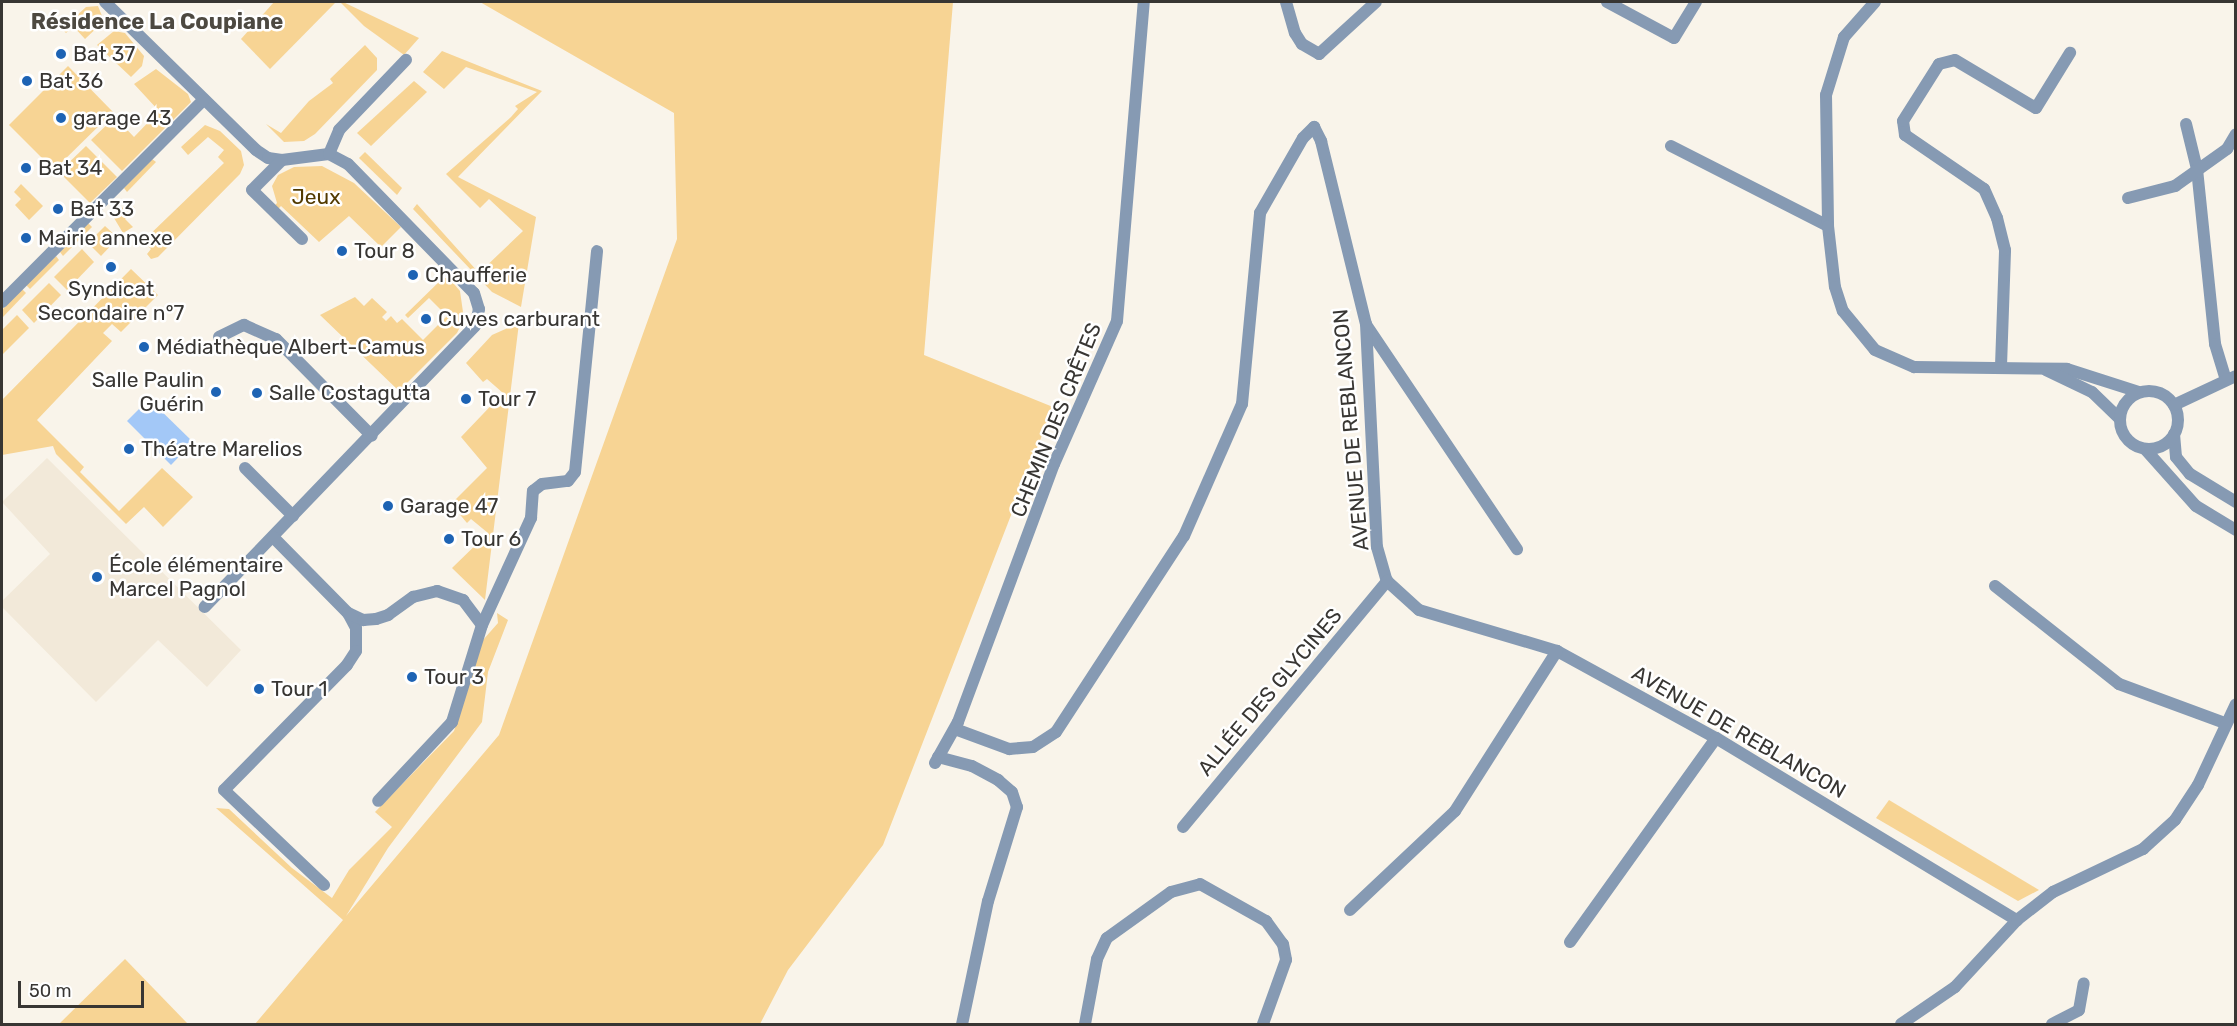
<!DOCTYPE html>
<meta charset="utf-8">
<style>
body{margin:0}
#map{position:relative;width:2237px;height:1026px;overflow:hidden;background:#f9f4ea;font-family:Rubik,sans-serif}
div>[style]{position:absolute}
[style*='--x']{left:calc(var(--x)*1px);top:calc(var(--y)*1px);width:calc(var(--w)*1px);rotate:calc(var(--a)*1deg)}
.built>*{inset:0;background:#f2e9d9}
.green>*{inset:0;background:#f7d494}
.water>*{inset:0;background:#a3c8f7}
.minor>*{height:12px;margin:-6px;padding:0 6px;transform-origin:6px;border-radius:6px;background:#869ab3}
.tertiary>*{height:12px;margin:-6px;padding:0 6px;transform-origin:6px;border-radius:6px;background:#869ab3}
.tertiary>.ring{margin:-6px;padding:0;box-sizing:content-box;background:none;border:12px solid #869ab3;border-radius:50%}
.dots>*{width:16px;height:16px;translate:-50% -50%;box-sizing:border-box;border:3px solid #fff;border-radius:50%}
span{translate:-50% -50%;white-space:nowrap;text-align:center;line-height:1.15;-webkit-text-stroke:5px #fff;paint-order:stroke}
.poi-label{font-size:21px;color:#383633}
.left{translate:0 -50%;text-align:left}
.right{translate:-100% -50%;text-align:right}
.park-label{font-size:21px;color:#533b00}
.street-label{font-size:21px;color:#383633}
.neighbourhood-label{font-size:22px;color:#4d4941;font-weight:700}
.frame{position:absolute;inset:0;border:3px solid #383633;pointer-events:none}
.scale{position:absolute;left:18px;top:981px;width:126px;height:27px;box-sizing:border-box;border:3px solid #383633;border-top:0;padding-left:8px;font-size:18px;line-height:21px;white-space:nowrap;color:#383633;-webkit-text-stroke:4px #fff;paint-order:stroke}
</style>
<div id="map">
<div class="built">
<div style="clip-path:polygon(47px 458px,241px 650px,207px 687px,158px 640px,96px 702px,2px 607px,2px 601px,50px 554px,2px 502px)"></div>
</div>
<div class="green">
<div style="clip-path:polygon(274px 2px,336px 2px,270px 69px,241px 39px)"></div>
<div style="clip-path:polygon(340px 2px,343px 2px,419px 38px,404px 55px,364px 26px)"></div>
<div style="clip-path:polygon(480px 2px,953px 2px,924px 355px,1053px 407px,883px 845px,788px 970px,760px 1024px,255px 1024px,343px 920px,216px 808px,229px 809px,292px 868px,332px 898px,349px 870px,392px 827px,375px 812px,454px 731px,483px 640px,498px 623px,497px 613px,508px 620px,488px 672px,482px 722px,388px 848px,346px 916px,499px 735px,677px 239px,674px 113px)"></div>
<div style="clip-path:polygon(98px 6px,104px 21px,85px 39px,73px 26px,66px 33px,62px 29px,86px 7px)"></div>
<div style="clip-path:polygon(114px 31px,125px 33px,144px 56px,142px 66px,131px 77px,97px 45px)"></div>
<div style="clip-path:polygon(365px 45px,377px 58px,377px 70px,315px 134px,304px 141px,284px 142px,266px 124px,281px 133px,309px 101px,333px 83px,330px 79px)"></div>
<div style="clip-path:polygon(442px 51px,542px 91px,458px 177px,536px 217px,521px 307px,492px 292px,413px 209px,417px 204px,479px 273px,523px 231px,489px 199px,480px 208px,446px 174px,511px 117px,518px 109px,515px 106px,537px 92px,466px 67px,444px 89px,423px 72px)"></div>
<div style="clip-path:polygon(68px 66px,113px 112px,54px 170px,9px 125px)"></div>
<div style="clip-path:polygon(156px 69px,188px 94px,191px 102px,122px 171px,91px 140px,115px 117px,134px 137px,159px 111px,134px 84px)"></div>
<div style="clip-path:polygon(414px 81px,427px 92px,371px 146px,357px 133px)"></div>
<div style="clip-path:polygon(205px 125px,220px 131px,241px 151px,244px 165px,240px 174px,158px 257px,151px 259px,147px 254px,151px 249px,143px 241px,224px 163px,218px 157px,224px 150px,208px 137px,188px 155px,181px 147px)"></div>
<div style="clip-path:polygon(86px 146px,117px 177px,90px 203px,59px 172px)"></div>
<div style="clip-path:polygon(365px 152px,402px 188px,397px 195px,359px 158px)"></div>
<div style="clip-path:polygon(152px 159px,156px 162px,127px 192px,124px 188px)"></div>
<div style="clip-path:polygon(322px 166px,354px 183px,401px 227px,381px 247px,349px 216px,319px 242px,281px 206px,274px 213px,271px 210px,277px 203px,272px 186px,278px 175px,294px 167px)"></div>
<div style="clip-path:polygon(21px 184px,43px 206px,29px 220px,15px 205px,21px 199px,14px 192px)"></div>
<div style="clip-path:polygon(128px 201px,135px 208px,125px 219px,133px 227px,123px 233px,114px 218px)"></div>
<div style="clip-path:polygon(88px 223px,92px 227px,63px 256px,60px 252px)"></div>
<div style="clip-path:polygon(105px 226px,118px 238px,101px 256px,88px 243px)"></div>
<div style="clip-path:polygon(82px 249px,94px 262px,67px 290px,54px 277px)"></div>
<div style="clip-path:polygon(56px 256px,59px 260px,30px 289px,26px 285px)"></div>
<div style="clip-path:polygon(131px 269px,158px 295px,121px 332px,112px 324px,103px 333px,112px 341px,37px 420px,84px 467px,80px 472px,119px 511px,162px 468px,193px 497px,163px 527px,144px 507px,126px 524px,56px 454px,53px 446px,2px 455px,2px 400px)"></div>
<div style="clip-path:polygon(443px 278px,449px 278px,460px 291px,464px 319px,457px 333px,399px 391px,320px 315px,355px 297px,364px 306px,372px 298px,387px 312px,382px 317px,386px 321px,391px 316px,397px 323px,402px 319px,423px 340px,447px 316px,429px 298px,408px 318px,405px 315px)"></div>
<div style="clip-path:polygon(49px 283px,61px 295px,34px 323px,22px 310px)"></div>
<div style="clip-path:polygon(22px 289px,26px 293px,2px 318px,2px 310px)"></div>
<div style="clip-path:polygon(17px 315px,29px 328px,2px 355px,2px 330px)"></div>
<div style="clip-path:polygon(519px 323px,485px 600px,452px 568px,488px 533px,471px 519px,467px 523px,451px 504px,487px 468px,461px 437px,503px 393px,487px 379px,483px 382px,466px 363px,492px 335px)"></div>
<div style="clip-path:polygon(1889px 800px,2039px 890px,2018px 901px,1876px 818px)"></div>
<div style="clip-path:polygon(125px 959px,188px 1024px,59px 1024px)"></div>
</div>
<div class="water">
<div style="clip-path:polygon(149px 399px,193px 442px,171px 465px,127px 421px)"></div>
</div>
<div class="minor">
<div style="--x:105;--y:2;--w:211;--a:44.4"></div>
<div style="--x:256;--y:150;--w:14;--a:34"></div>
<div style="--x:268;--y:158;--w:14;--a:8"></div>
<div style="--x:282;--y:160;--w:47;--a:-7.3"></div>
<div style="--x:329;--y:154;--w:21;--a:28"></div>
<div style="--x:348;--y:164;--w:180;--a:45.7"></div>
<div style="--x:474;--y:293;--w:17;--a:73"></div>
<div style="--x:479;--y:309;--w:17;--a:103"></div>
<div style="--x:475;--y:326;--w:390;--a:133.9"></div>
<div style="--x:1286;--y:2;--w:32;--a:74"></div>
<div style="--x:1295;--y:33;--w:13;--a:58"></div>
<div style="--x:1302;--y:44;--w:20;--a:30"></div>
<div style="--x:1319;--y:54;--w:77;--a:-42.4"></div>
<div style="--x:1607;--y:2;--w:76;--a:28.2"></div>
<div style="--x:1674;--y:38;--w:42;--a:-58.6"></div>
<div style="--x:2186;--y:124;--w:46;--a:76.3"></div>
<div style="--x:2197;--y:169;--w:176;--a:84.1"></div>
<div style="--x:2215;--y:344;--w:37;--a:73"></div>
<div style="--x:1671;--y:146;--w:176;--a:27"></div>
<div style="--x:329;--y:154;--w:26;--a:-67"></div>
<div style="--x:339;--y:130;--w:97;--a:-46.3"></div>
<div style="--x:282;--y:160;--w:42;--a:135"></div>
<div style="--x:252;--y:190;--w:70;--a:44.4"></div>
<div style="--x:2128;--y:198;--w:49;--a:-14.3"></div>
<div style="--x:2175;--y:186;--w:64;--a:-35.4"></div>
<div style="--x:2227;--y:149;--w:17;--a:-59"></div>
<div style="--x:2;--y:302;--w:286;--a:-45.1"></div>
<div style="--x:1367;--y:326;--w:269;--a:56.1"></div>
<div style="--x:219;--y:337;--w:28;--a:-26"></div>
<div style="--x:244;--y:325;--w:35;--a:24"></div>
<div style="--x:276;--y:339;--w:136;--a:45.3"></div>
<div style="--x:2001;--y:366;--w:116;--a:-88"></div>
<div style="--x:2005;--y:250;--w:33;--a:-104"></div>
<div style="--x:1997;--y:218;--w:32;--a:-114"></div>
<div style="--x:1984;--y:189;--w:96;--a:-145.6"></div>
<div style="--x:1905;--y:135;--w:14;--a:-98"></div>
<div style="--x:1903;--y:121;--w:67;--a:-57.7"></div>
<div style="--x:1939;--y:64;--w:16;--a:-14"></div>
<div style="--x:1955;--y:60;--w:94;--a:30.7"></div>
<div style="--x:2036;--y:108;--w:65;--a:-58.3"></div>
<div style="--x:2174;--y:434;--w:23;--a:85"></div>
<div style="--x:2176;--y:457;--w:22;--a:51"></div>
<div style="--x:2190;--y:474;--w:54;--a:31.3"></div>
<div style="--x:2145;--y:449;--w:76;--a:48.2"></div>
<div style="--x:2196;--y:506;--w:47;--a:31"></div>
<div style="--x:245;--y:468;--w:68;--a:45"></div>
<div style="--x:273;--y:537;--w:107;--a:45.4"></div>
<div style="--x:348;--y:613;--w:17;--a:62"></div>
<div style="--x:356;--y:628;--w:23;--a:90"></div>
<div style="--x:356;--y:651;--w:17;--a:123"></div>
<div style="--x:347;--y:665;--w:175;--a:134.5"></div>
<div style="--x:224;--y:790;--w:138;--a:43.5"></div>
<div style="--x:1995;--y:586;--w:158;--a:38.3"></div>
<div style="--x:2119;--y:684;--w:113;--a:20.2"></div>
<div style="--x:348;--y:613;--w:17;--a:25"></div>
<div style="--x:363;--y:620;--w:13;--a:-4"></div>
<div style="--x:376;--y:619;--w:13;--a:-18"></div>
<div style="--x:388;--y:615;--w:31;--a:-36"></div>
<div style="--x:413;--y:597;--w:25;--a:-14"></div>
<div style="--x:437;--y:591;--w:28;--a:19"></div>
<div style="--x:463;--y:600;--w:31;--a:53"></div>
<div style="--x:482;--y:625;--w:102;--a:107.2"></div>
<div style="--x:452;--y:722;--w:108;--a:133.1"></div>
<div style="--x:482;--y:625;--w:118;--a:-65.4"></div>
<div style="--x:531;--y:518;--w:27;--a:-86"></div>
<div style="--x:533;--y:491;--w:11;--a:-38"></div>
<div style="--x:542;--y:484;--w:26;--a:-7"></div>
<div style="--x:568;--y:481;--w:11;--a:-52"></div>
<div style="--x:575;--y:472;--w:222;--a:-84.3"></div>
<div style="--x:955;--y:729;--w:58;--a:20.3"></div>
<div style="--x:1009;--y:749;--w:24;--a:-5"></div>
<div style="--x:1033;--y:747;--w:27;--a:-33"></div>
<div style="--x:1056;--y:732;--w:234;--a:-56.9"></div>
<div style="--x:1184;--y:536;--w:144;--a:-66.3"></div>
<div style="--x:1242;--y:404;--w:192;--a:-84.6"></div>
<div style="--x:1260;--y:213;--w:86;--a:-60.2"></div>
<div style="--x:1303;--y:138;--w:16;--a:-45"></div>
<div style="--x:1314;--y:127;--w:16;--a:63"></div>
<div style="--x:1321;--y:141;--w:188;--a:76.2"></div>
<div style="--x:1366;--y:324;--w:223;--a:87.2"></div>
<div style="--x:1377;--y:547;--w:35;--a:74"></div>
<div style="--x:1387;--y:581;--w:43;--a:42.2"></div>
<div style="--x:1419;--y:610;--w:144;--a:16.5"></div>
<div style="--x:1557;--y:651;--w:181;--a:28.7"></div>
<div style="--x:1716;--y:738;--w:352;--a:31.2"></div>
<div style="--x:938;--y:757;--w:35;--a:15"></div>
<div style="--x:972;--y:766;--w:30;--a:28"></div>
<div style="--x:998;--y:780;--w:18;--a:41"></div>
<div style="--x:1012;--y:792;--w:16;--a:72"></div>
<div style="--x:1017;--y:807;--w:98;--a:107.1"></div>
<div style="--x:988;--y:901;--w:126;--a:101.9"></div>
<div style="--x:935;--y:763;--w:47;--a:-60.7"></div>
<div style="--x:958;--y:722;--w:275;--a:-69.6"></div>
<div style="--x:1054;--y:464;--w:156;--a:-66.2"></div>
<div style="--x:1117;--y:321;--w:320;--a:-85.2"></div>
<div style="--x:1183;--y:827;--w:320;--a:-50.3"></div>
<div style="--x:1350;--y:910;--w:144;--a:-43.3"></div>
<div style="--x:1455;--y:811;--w:190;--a:-57.5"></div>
<div style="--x:1570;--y:942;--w:251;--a:-54.4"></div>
<div style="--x:1085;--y:1024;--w:66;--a:-79.5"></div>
<div style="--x:1097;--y:959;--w:23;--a:-65"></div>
<div style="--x:1107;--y:938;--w:79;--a:-35.7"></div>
<div style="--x:1171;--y:892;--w:30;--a:-15"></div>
<div style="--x:1200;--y:884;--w:76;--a:29.3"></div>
<div style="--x:1266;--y:921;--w:29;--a:54"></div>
<div style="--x:1283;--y:944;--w:16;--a:79"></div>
<div style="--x:1286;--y:960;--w:68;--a:109.8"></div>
<div style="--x:2052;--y:1024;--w:30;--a:-27"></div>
<div style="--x:2079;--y:1010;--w:27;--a:-80"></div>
</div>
<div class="tertiary">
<div style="--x:1875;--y:2;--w:47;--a:131.5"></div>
<div style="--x:1844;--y:37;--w:61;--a:107.2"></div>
<div style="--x:1826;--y:95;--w:131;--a:89.1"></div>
<div style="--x:1828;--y:226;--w:61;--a:83.5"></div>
<div style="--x:1835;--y:287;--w:25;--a:72"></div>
<div style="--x:1843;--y:311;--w:50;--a:50.6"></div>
<div style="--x:1875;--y:350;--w:43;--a:23.6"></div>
<div style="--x:1914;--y:367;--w:153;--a:0.7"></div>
<div style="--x:2067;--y:369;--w:76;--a:17.7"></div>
<div style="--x:2046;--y:370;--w:51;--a:25.6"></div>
<div style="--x:2092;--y:392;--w:37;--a:44"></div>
<div class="ring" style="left:2120px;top:391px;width:46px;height:46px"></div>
<div style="--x:2174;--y:405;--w:68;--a:-25.1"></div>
<div style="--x:1901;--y:1024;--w:65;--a:-34.4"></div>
<div style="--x:1955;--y:987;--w:91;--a:-47.2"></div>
<div style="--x:2017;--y:920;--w:46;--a:-37.9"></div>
<div style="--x:2053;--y:892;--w:100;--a:-25.5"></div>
<div style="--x:2143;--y:849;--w:43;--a:-42.2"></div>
<div style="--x:2175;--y:820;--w:42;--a:-56.7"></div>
<div style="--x:2198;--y:785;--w:89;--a:-64.9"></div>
</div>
<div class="dots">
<div style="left:61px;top:54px;background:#1d63b4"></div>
<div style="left:27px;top:81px;background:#1d63b4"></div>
<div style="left:61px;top:118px;background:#1d63b4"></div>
<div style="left:26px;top:168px;background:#1d63b4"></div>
<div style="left:58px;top:209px;background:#1d63b4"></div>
<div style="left:26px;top:238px;background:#1d63b4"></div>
<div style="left:342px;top:251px;background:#1d63b4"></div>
<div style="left:111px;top:267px;background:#1d63b4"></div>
<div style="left:413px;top:275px;background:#1d63b4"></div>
<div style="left:426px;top:319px;background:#1d63b4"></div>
<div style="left:144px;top:347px;background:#1d63b4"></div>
<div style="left:216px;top:392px;background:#1d63b4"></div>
<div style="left:257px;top:393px;background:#1d63b4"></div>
<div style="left:466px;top:399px;background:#1d63b4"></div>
<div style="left:129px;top:449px;background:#1d63b4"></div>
<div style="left:388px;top:506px;background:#1d63b4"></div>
<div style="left:449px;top:539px;background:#1d63b4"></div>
<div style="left:97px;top:577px;background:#1d63b4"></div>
<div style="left:412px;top:677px;background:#1d63b4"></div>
<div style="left:259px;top:689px;background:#1d63b4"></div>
</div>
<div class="poi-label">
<span class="left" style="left:73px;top:54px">Bat 37</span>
<span class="left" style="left:39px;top:81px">Bat 36</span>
<span class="left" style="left:73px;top:118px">garage 43</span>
<span class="left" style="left:38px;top:168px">Bat 34</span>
<span class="left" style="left:70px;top:209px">Bat 33</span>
<span class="left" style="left:38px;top:238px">Mairie annexe</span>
<span class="left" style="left:354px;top:251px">Tour 8</span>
<span class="left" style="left:425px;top:275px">Chaufferie</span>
<span style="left:111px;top:301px">Syndicat<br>Secondaire n°7</span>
<span class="left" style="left:438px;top:319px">Cuves carburant</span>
<span class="left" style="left:156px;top:347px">Médiathèque Albert-Camus</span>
<span class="right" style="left:204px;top:392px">Salle Paulin<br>Guérin</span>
<span class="left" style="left:269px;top:393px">Salle Costagutta</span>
<span class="left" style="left:478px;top:399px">Tour 7</span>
<span class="left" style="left:141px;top:449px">Théatre Marelios</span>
<span class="left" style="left:400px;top:506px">Garage 47</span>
<span class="left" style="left:461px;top:539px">Tour 6</span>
<span class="left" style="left:109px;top:577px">École élémentaire<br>Marcel Pagnol</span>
<span class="left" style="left:424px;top:677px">Tour 3</span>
<span class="left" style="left:271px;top:689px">Tour 1</span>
</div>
<div class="park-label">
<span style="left:316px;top:197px">Jeux</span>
</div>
<div class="street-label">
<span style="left:1056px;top:420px;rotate:-68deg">CHEMIN DES CRÊTES</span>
<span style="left:1351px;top:430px;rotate:-95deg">AVENUE DE REBLANCON</span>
<span style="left:1270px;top:692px;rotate:-50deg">ALLÉE DES GLYCINES</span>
<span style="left:1739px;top:732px;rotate:30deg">AVENUE DE REBLANCON</span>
</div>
<div class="neighbourhood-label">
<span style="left:157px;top:22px">Résidence La Coupiane</span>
</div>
<div class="frame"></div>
<div class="scale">50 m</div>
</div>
